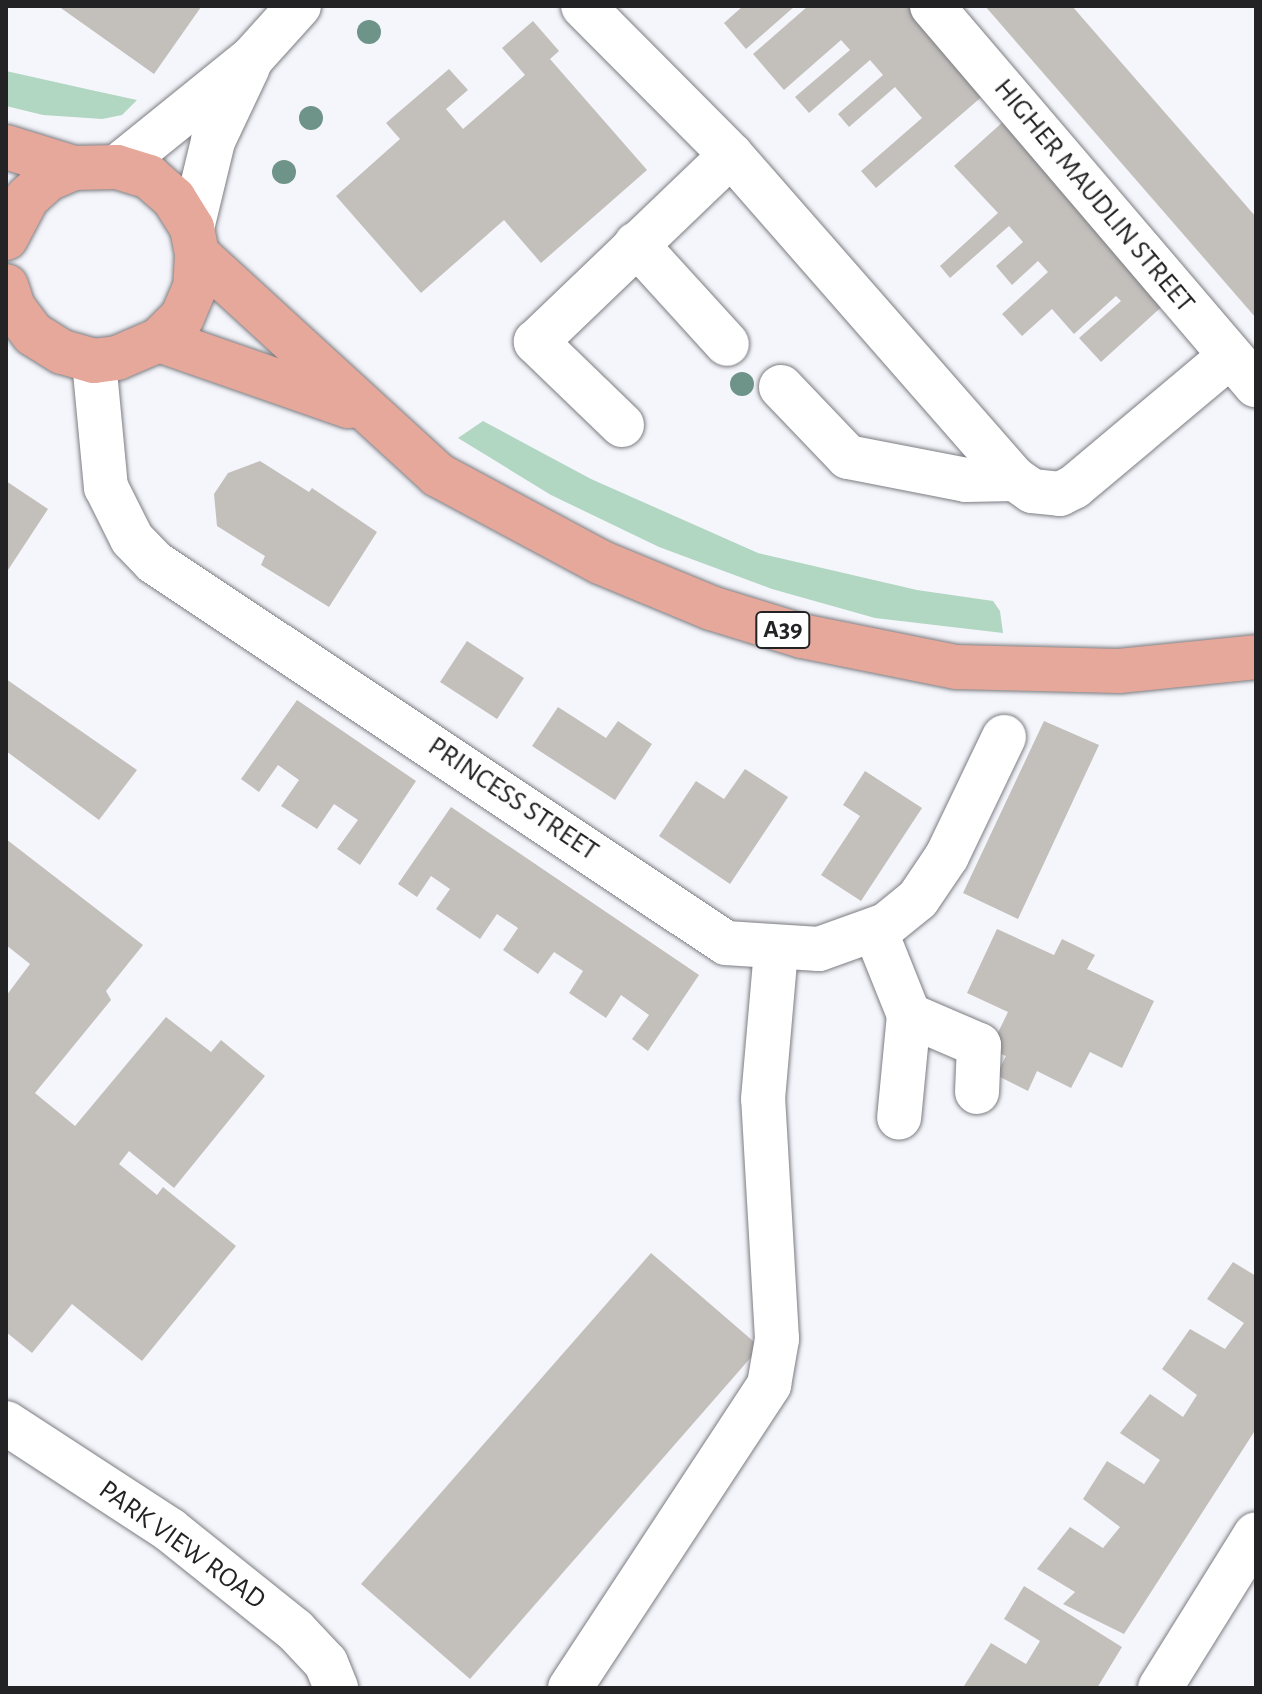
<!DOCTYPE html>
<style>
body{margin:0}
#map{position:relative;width:1262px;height:1694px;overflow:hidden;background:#f5f6fb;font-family:"Alegreya Sans",sans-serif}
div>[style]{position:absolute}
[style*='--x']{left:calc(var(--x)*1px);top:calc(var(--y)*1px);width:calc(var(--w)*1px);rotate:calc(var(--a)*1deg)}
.green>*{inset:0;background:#b1d6c2}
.building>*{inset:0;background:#c3bfbb}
.roads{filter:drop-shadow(0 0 2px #7c7d82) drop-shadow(0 0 2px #7c7d82)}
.minor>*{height:44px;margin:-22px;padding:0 22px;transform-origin:22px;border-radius:22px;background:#fff}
.major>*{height:44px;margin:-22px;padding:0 22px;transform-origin:22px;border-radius:22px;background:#e6a89a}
.trees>*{width:24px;height:24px;margin:-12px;border-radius:50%;background:#6e9388}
span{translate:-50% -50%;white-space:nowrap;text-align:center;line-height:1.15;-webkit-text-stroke:7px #fff;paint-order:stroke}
.shield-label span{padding:2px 6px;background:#fff;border:2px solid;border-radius:6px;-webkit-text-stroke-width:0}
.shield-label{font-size:26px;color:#232325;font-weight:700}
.street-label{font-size:28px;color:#232325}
.frame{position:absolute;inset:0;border:8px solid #232325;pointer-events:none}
</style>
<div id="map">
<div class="green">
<div style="clip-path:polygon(6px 71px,91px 90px,137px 100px,122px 115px,102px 119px,43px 115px,6px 106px)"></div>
<div style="clip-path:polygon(483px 421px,591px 479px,758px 553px,917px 590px,993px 601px,1000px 611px,1003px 633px,875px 618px,772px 589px,659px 547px,551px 495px,458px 438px)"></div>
</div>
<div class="building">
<div style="clip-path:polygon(58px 6px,200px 6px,201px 7px,154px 74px)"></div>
<div style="clip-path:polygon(743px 6px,795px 6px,746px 49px,724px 23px)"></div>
<div style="clip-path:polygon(808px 6px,908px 6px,985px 94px,876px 188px,861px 171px,922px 118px,895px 87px,849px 127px,838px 114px,883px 75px,870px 60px,809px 113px,795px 97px,850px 50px,841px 40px,784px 90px,753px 54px)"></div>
<div style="clip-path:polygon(985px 6px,1072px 6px,1256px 217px,1256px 318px)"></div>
<div style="clip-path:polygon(533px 21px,559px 51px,550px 59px,647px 170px,541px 263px,504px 220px,421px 293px,336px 196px,400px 139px,386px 123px,449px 69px,468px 90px,446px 109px,463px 129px,525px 75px,502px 48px)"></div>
<div style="clip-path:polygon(1005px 120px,1168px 301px,1101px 362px,1079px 338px,1121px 301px,1116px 296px,1074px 334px,1052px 309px,1022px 336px,1002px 314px,1048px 272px,1038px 261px,1012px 285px,996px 266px,1023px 242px,1009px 226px,950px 278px,940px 266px,998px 213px,954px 166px)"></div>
<div style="clip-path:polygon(260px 461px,309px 492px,312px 488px,377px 532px,329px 607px,261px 565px,265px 556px,217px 526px,214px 494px,228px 473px)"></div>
<div style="clip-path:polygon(6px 481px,48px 509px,6px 573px)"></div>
<div style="clip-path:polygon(467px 641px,524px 678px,497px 719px,440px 682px)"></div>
<div style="clip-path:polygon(6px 679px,137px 770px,99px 820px,6px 751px)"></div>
<div style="clip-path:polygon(297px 700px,416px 781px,360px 865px,337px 849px,358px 820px,334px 804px,317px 829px,281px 806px,299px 780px,278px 765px,259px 792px,241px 779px)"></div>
<div style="clip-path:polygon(558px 707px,606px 738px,618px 721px,652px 744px,615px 800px,532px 746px)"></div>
<div style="clip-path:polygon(1044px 721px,1099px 745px,1018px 919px,963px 893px)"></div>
<div style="clip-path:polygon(745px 769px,788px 797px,730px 884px,659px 836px,696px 781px,724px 799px)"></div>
<div style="clip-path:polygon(865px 771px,922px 808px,861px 901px,821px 875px,860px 816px,843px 805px)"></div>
<div style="clip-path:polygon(451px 807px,699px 975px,648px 1051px,632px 1039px,649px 1015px,621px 995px,606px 1018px,569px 993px,583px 971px,554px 952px,538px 974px,503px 950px,518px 928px,497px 914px,480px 939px,436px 909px,450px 889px,431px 876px,417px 897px,398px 884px)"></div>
<div style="clip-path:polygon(6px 839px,143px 945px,106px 991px,111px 1000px,35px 1093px,75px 1126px,166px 1017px,211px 1052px,221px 1040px,265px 1076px,174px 1188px,129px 1151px,119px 1164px,157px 1195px,163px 1187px,236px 1246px,142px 1361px,72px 1304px,32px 1353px,6px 1332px,6px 996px,30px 964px,6px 945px)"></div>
<div style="clip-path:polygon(997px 929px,1054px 955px,1062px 939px,1095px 955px,1087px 969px,1154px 1001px,1122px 1068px,1090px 1052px,1071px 1088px,1037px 1071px,1028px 1091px,996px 1075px,1006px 1056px,990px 1049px,1008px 1012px,967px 993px)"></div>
<div style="clip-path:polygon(651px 1253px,760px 1347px,470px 1679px,361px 1584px)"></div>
<div style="clip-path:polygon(1233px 1262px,1256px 1276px,1256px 1429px,1124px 1634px,1063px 1604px,1075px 1592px,1037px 1569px,1070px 1527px,1103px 1548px,1120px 1527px,1083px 1499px,1107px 1461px,1144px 1484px,1160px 1460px,1120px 1433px,1150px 1394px,1183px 1417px,1197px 1395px,1162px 1369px,1190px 1329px,1225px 1349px,1244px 1323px,1207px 1299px)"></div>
<div style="clip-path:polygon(1024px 1586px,1122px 1647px,1097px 1688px,964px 1686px,991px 1643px,1026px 1664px,1040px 1641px,1004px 1619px)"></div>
</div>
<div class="roads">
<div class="minor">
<div style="--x:583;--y:6;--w:210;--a:45.2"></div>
<div style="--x:731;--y:155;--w:431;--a:48.8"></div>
<div style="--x:1015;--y:479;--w:21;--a:35"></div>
<div style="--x:1032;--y:491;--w:28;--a:6"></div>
<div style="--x:1060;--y:494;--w:16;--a:-27"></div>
<div style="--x:1074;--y:487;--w:204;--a:-40"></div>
<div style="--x:932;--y:6;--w:499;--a:49.5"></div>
<div style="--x:117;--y:167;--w:174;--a:-38.9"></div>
<div style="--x:252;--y:58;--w:70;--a:-47.9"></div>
<div style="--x:192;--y:228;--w:89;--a:-76.4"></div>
<div style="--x:213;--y:141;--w:82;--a:-64.7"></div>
<div style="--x:636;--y:244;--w:135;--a:47.7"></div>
<div style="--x:94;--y:361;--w:127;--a:84.6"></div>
<div style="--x:106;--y:487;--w:58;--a:63.4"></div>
<div style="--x:132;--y:539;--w:32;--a:46"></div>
<div style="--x:154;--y:562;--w:687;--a:33.67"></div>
<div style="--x:726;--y:943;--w:93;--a:3.7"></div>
<div style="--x:819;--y:949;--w:71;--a:-19.7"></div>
<div style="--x:886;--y:925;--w:41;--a:-39.1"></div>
<div style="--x:918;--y:899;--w:52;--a:-56"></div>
<div style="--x:947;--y:856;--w:132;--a:-64.4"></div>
<div style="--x:781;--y:387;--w:97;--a:46.3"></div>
<div style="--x:848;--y:457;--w:120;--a:11"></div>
<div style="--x:966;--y:480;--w:49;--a:-1.2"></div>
<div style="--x:622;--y:425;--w:120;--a:-136"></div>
<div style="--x:536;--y:342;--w:270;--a:-43.8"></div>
<div style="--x:875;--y:930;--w:92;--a:68.2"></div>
<div style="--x:909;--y:1015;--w:103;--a:95.5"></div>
<div style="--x:909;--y:1015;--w:76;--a:23.2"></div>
<div style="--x:979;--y:1045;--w:47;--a:92.4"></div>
<div style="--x:6;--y:1423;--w:196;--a:33.1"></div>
<div style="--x:170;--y:1530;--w:160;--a:38.7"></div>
<div style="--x:295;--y:1630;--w:45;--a:46.8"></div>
<div style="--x:326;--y:1663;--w:27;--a:68"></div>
<div style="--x:570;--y:1688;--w:363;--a:-56.7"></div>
<div style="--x:769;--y:1385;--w:47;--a:-80.1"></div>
<div style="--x:777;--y:1339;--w:240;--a:-93.3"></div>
<div style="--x:763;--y:1099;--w:150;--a:-85"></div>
<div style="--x:1160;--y:1688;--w:181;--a:-58.1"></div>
</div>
<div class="major">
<div style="--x:6;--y:147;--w:71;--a:17.2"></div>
<div style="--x:6;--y:238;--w:45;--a:-62.3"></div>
<div style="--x:27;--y:198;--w:28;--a:-42"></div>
<div style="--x:48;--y:179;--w:28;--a:-23"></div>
<div style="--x:74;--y:168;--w:43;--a:-1.3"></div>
<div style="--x:117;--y:167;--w:34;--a:17"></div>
<div style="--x:149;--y:177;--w:33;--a:41"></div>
<div style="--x:174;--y:199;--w:34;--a:58"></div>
<div style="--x:192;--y:228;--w:26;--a:79"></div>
<div style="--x:197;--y:254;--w:33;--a:93"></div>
<div style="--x:195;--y:287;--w:33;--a:113"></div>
<div style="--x:182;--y:317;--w:33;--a:135"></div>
<div style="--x:159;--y:340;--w:46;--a:156.8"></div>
<div style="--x:117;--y:358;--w:23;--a:173"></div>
<div style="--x:94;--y:361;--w:33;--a:-164"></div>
<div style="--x:62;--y:352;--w:34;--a:-148"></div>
<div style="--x:33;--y:334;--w:34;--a:-127"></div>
<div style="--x:13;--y:307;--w:22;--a:-108"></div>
<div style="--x:197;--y:254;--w:327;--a:42.5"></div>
<div style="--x:438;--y:475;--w:184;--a:28.2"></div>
<div style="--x:600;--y:562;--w:120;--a:22.5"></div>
<div style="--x:711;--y:608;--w:95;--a:17.1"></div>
<div style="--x:802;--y:636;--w:157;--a:11.4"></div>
<div style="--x:956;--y:667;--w:163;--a:1.4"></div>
<div style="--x:1119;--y:671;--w:138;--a:-5.8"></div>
<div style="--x:159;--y:340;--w:201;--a:19.2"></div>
</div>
</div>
<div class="trees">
<div style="left:369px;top:32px"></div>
<div style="left:311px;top:118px"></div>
<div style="left:284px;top:172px"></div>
<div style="left:742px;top:384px"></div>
</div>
<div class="shield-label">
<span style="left:783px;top:630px">A39</span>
</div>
<div class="street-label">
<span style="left:1094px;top:196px;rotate:50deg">HIGHER MAUDLIN STREET</span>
<span style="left:513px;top:799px;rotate:34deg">PRINCESS STREET</span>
<span style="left:182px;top:1545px;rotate:36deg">PARK VIEW ROAD</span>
</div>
<div class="frame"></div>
</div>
